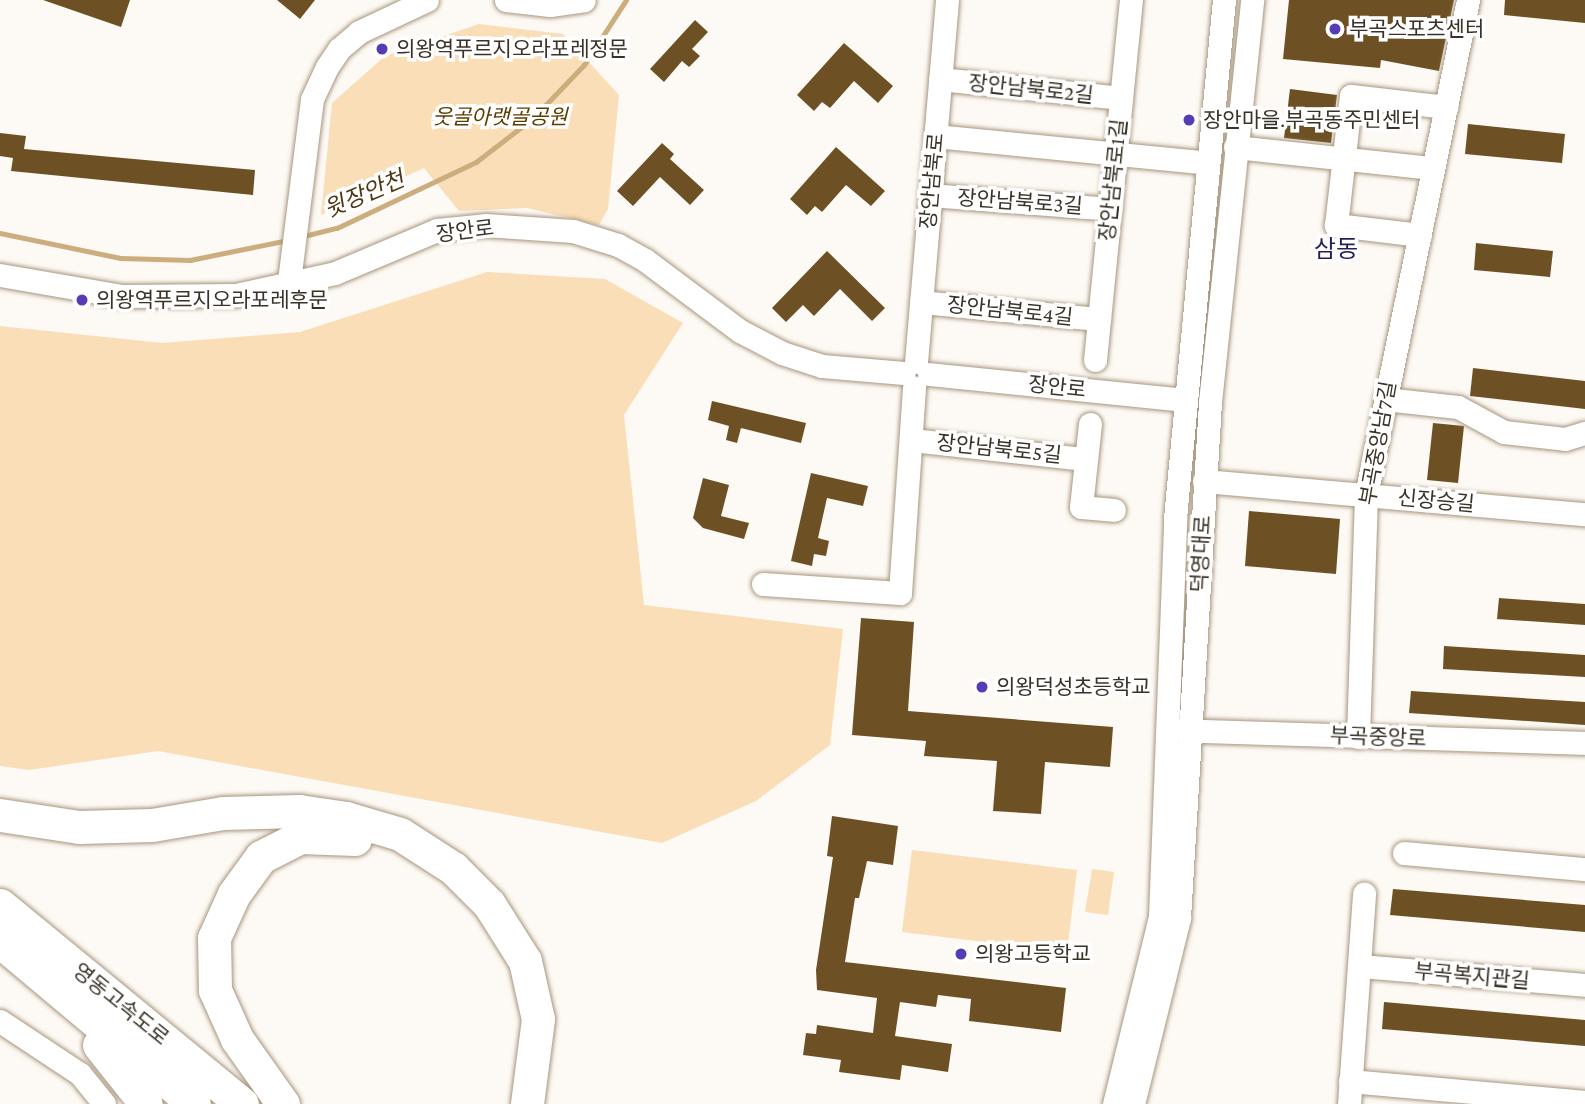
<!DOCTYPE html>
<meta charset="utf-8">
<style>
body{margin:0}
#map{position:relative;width:1585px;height:1104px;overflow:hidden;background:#fdf9f4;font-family:"Crimson Pro","Noto Sans KR",serif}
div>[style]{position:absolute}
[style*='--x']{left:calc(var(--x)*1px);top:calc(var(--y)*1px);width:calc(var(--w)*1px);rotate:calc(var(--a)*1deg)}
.green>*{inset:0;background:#f9deb8}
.stream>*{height:4.5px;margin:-2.25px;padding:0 2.25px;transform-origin:2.25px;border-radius:2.25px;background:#ccad7e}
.building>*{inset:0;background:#6d5124}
.roads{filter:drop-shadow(0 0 2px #a7967e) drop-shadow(0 0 2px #a7967e)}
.minor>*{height:23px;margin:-11.5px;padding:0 11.5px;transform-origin:11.5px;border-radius:11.5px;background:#fff}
.highway>*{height:33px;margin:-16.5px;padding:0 16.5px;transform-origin:16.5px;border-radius:16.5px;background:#fff}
.dots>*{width:19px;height:19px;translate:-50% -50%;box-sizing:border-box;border:4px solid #fff;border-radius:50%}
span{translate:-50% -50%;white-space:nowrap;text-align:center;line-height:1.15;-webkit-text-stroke:7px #fff;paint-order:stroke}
.poi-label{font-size:21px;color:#393227}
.left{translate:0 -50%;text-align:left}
.street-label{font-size:21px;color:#393227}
.park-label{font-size:21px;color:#5c3d00;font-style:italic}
.water-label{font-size:23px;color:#4e3712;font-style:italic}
.quarter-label{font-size:24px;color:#281d57}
</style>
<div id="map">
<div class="green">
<div style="clip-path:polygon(479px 24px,563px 34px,619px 95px,608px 209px,599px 225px,527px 208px,459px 211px,424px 168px,321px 215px,332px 103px,385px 56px)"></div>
<div style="clip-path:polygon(487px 272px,605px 279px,683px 323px,624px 415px,644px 605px,843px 629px,830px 745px,756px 801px,662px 843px,158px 751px,29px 770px,0 766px,0 326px,162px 343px,300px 332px)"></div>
<div style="clip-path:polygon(912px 850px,1077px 870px,1067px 952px,902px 932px)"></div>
<div style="clip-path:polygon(1092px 869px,1114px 872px,1108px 915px,1085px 912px)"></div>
</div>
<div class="stream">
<div style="--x:0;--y:233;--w:124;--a:11.7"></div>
<div style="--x:121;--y:258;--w:69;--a:1.7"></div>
<div style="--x:190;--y:260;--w:100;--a:-11.5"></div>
<div style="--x:300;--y:237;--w:38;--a:-14"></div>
<div style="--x:337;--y:228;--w:154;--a:-25.4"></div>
<div style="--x:476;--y:162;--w:71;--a:-37.5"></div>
<div style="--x:532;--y:119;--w:75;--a:-46.1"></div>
<div style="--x:584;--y:65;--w:77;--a:-57.1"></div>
</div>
<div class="building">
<div style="clip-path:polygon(43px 0,130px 0,121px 27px)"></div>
<div style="clip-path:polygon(277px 0,315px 0,300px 19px)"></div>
<div style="clip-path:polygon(1289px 0,1454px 0,1439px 71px,1381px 60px,1380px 68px,1283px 59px)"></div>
<div style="clip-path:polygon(1505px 0,1585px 0,1585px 23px,1504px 15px)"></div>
<div style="clip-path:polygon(695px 20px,708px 32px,692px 49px,700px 56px,689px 67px,682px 61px,664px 82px,650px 69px)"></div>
<div style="clip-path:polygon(844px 43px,893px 86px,878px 103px,854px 81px,830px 108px,822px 102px,814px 111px,797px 95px)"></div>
<div style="clip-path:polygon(1290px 89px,1337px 95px,1331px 143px,1284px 138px)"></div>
<div style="clip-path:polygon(1468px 124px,1565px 134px,1562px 163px,1465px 154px)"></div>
<div style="clip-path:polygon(0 133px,26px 136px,24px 149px,255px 170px,253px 195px,11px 171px,13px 158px,0 156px)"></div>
<div style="clip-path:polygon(662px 143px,674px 154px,670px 159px,704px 190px,690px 205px,660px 177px,633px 206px,617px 191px)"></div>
<div style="clip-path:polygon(836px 147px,885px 191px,871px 206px,846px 185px,822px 212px,815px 206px,807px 215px,790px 199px)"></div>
<div style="clip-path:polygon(1476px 243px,1553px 251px,1550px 277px,1474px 270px)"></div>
<div style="clip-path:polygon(827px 251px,885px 308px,872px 321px,840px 289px,814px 316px,803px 305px,786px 322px,772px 308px)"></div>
<div style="clip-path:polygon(1473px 368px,1585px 381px,1585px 409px,1470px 396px)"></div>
<div style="clip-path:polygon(712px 401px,806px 423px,801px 443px,741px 428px,737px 443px,726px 440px,729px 426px,708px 420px)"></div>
<div style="clip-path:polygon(1433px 423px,1464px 426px,1458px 483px,1427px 480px)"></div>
<div style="clip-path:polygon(811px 473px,868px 486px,863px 506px,827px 498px,818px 538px,829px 541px,826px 556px,814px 554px,812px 566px,791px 561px)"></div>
<div style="clip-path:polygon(703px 478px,729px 485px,721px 516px,749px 523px,744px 539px,703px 528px,693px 518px)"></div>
<div style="clip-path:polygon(1249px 511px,1340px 519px,1336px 574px,1245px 566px)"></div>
<div style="clip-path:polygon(1499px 598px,1585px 604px,1585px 625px,1497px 619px)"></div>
<div style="clip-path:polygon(861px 618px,914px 622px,908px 711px,1113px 727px,1110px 767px,1045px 762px,1041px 814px,993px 811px,997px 761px,924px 756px,926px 741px,852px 735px)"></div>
<div style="clip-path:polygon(1444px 646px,1585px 655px,1585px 677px,1443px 669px)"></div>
<div style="clip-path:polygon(1411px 691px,1585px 702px,1585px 725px,1409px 713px)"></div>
<div style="clip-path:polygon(832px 816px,898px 826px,893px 865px,867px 861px,859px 898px,855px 898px,845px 962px,1066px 988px,1061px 1032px,969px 1021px,971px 999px,938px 995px,936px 1007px,900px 1002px,895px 1036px,952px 1044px,948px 1072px,902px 1065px,900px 1080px,839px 1072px,841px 1060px,803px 1055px,806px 1033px,816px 1034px,817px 1025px,873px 1033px,877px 998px,817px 990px,816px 970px,833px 857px,827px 856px)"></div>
<div style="clip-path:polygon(1393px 889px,1585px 905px,1585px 932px,1390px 915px)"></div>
<div style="clip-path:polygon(1384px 1002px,1585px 1020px,1585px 1046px,1382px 1029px)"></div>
</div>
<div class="roads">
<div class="minor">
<div style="--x:506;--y:0;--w:44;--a:6.5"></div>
<div style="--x:550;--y:5;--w:34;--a:-8"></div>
<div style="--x:940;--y:79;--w:182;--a:6"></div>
<div style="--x:935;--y:136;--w:274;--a:5.6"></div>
<div style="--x:1235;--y:147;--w:199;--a:6.1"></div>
<div style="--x:930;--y:195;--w:181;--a:4.4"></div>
<div style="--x:1420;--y:235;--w:85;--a:-173.2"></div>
<div style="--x:1336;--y:225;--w:130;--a:-83.4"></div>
<div style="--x:1351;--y:96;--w:96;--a:6.6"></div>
<div style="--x:0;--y:275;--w:124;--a:9.8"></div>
<div style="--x:122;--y:296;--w:114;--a:-0.5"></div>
<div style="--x:236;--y:295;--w:101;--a:-12.5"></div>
<div style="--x:335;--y:273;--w:111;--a:-22.9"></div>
<div style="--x:437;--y:230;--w:48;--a:-5.9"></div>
<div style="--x:485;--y:225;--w:88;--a:3.9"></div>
<div style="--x:573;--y:231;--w:47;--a:17.3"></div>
<div style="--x:618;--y:245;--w:31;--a:29"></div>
<div style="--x:645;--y:260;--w:119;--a:36.8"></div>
<div style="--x:740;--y:331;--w:47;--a:27.6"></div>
<div style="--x:782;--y:353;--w:42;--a:18"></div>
<div style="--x:822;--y:366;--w:82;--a:4.9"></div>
<div style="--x:289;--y:281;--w:183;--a:-82.8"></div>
<div style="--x:312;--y:99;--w:35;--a:-65"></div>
<div style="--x:327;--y:67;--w:22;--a:-56"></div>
<div style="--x:339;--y:49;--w:26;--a:-40"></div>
<div style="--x:359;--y:32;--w:75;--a:-25.2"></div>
<div style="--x:921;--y:302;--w:179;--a:5.5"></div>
<div style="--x:1095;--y:360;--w:362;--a:-84.3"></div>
<div style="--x:916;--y:362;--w:363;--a:-85.1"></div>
<div style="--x:929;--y:374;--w:256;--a:5.8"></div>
<div style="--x:1385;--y:399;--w:73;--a:6.3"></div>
<div style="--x:1458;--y:407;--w:52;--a:28.5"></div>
<div style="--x:1504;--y:432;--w:61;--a:6.5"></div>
<div style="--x:1565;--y:439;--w:21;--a:-17"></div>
<div style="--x:1090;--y:424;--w:83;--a:96.2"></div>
<div style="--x:1081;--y:507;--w:33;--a:5"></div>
<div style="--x:912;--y:440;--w:174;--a:6.3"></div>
<div style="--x:1204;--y:481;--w:382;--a:5"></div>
<div style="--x:763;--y:584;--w:137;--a:3.8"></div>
<div style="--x:900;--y:593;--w:206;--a:-86.1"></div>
<div style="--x:1175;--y:730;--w:410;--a:1.8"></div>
<div style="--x:1358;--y:737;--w:242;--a:-88.1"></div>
<div style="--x:1366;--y:495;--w:505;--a:-78.36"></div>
<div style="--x:1404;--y:853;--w:182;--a:5.1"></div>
<div style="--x:1360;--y:966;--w:226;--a:4.8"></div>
<div style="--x:0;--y:1021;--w:96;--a:33.5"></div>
<div style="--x:80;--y:1074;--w:38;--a:51"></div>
<div style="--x:1350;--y:1081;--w:236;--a:5.1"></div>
<div style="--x:1114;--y:1104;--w:193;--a:-76.2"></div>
<div style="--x:1160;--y:917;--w:399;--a:-87.8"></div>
<div style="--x:1175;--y:518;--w:520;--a:-84.6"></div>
<div style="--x:1133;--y:1104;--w:192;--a:-76.1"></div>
<div style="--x:1179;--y:918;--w:517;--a:-86.56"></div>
<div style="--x:1210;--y:402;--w:404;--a:-84"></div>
<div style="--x:1349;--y:1104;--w:211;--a:-85.9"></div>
</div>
<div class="highway">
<div style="--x:0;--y:815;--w:80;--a:8.6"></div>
<div style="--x:79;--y:827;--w:73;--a:-1.6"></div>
<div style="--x:152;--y:825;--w:72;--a:-9.6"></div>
<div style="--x:223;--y:813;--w:76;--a:-1.5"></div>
<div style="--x:299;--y:811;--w:48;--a:8.5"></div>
<div style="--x:346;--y:818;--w:56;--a:16.5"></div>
<div style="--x:400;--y:834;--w:63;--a:32.7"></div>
<div style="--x:453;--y:868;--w:51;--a:45"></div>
<div style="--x:489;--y:904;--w:67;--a:57.7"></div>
<div style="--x:525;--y:961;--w:59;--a:77.4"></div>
<div style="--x:538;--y:1019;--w:86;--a:97.4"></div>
<div style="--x:0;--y:905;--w:313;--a:39.4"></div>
<div style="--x:0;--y:941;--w:253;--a:40"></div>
<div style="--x:99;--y:1045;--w:75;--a:51.5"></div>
<div style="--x:283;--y:1104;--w:80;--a:-125.3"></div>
<div style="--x:237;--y:1039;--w:54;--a:-114.2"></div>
<div style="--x:215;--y:990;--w:52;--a:-91.1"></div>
<div style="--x:214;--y:938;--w:48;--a:-65.6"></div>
<div style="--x:234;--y:894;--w:46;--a:-53.9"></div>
<div style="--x:261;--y:857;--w:44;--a:-27.1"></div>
<div style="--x:300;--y:837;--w:55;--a:2.1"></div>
</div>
</div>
<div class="dots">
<div style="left:1335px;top:29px;background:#563cb4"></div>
<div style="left:382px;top:49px;background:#563cb4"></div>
<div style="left:1189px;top:120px;background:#563cb4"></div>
<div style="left:82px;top:300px;background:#563cb4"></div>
<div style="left:982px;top:687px;background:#563cb4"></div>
<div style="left:961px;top:954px;background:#563cb4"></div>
</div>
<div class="poi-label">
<span class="left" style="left:1349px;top:29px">부곡스포츠센터</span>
<span class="left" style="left:396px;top:49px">의왕역푸르지오라포레정문</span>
<span class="left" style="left:1203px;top:120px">장안마을.부곡동주민센터</span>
<span class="left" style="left:96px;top:300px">의왕역푸르지오라포레후문</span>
<span class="left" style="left:996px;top:687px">의왕덕성초등학교</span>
<span class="left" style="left:975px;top:954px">의왕고등학교</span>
</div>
<div class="street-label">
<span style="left:1031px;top:89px;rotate:6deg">장안남북로2길</span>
<span style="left:1113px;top:180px;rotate:-84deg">장안남북로1길</span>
<span style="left:932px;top:181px;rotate:-85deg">장안남북로</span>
<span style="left:1020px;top:202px;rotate:4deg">장안남북로3길</span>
<span style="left:465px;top:231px;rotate:-7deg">장안로</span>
<span style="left:1010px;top:311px;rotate:6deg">장안남북로4길</span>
<span style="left:1057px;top:387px;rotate:6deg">장안로</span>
<span style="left:1378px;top:443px;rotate:-80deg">부곡중앙남7길</span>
<span style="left:999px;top:449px;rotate:6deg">장안남북로5길</span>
<span style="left:1436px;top:501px;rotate:5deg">신장승길</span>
<span style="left:1201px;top:554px;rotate:-87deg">덕영대로</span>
<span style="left:1378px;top:737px;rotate:2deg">부곡중앙로</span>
<span style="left:1472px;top:976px;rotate:5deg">부곡복지관길</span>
<span style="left:121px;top:1004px;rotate:39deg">영동고속도로</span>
</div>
<div class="park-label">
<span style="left:500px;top:117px">웃골아랫골공원</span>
</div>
<div class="water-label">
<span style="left:364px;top:194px;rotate:-23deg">윗장안천</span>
</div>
<div class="quarter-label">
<span style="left:1336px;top:249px">삼동</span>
</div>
</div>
